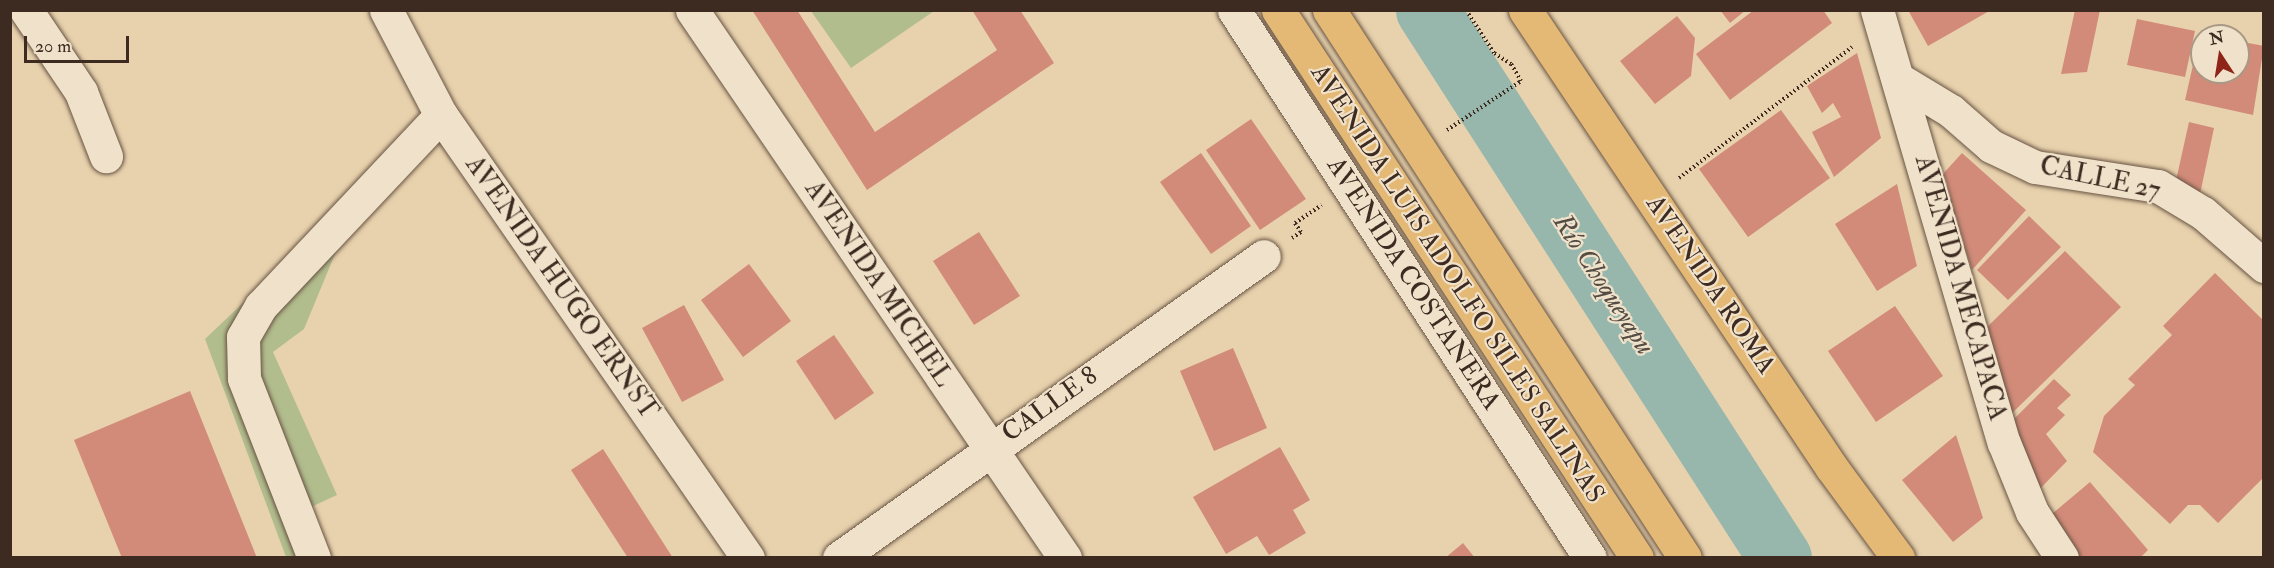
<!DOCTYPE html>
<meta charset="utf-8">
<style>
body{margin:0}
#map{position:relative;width:2274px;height:568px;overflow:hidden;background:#e8d2ad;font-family:"IM FELL Double Pica",serif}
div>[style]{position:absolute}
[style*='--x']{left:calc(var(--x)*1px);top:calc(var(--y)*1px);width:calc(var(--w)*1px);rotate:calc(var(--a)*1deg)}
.green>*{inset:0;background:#b2bd8d}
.river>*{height:63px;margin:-31.5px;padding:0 31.5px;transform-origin:31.5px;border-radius:31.5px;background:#97b7ac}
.building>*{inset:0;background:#d28b79}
.path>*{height:4px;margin-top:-2px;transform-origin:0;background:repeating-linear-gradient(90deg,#3d2a21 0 1.5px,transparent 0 4.5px)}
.roads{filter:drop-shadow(0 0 2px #685444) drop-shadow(0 0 2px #685444)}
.minor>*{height:33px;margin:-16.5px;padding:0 16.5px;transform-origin:16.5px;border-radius:16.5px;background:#f0e2ca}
.major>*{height:33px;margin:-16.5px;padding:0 16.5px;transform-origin:16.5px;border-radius:16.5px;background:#e4b976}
span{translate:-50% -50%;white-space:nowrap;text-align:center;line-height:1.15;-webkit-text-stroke:4.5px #f0e2ca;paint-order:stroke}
.street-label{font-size:26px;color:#3d2a21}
.water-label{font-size:27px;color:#544d44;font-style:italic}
.frame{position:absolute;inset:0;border:12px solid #3d2a21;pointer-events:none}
.north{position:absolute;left:2190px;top:24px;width:60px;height:60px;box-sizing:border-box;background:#f0e2ca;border:2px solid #a89886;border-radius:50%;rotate:348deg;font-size:16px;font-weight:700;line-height:24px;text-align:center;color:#3d2a21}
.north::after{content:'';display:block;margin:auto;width:21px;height:27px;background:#8f2418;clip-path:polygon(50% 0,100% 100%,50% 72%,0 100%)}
.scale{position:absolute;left:24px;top:36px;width:105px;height:27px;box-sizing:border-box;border:3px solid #3d2a21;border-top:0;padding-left:8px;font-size:18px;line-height:21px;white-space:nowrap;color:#3d2a21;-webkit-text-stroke:4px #f0e2ca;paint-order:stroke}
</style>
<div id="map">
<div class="green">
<div style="clip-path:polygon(811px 11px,934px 11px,851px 68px)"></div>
<div style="clip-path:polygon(371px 167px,304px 329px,273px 352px,337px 495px,296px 514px,316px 557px,286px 557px,205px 339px,283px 265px)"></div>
</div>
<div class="river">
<div style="--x:1427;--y:10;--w:652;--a:57.21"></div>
</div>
<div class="building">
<div style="clip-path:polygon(752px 10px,797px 10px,875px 132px,997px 50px,972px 10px,1020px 10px,1054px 63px,867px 190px)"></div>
<div style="clip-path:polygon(1720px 10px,1746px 10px,1730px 23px)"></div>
<div style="clip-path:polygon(1754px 10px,1823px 10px,1832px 23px,1730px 100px,1696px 54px)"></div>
<div style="clip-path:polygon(1908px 10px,1991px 10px,1928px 46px)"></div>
<div style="clip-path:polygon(2075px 10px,2100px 10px,2087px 72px,2061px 74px)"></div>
<div style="clip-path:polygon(1677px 16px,1695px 38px,1691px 76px,1655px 104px,1620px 61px)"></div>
<div style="clip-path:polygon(2137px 19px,2195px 31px,2185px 77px,2127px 65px)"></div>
<div style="clip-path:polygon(2201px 30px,2211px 35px,2202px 36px,2202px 72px,2238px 72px,2238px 41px,2264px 46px,2253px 115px,2185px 100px)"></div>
<div style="clip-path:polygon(1857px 53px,1881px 138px,1834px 177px,1812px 132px,1841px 117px,1833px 103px,1822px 113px,1807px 86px)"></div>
<div style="clip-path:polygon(1781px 110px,1830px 178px,1748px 237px,1699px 169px)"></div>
<div style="clip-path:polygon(1251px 119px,1306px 199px,1260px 230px,1206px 150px)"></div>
<div style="clip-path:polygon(2189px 122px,2214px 128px,2199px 199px,2175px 185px)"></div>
<div style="clip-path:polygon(1201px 153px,1251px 226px,1211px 254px,1160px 182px)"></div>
<div style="clip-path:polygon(1962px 153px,2026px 210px,1972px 270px,1942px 175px)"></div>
<div style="clip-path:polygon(1897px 184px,1917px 266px,1877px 291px,1835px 224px)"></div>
<div style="clip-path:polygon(2029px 216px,2061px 247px,2008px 300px,1977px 270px)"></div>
<div style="clip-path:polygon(979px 232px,1020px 296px,974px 325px,933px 261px)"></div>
<div style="clip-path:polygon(2065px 251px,2121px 307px,2004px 421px,1985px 329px)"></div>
<div style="clip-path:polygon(749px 264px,791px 321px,743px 357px,701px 300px)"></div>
<div style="clip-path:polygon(2215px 273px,2264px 321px,2264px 477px,2218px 523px,2200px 505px,2188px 505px,2170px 524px,2093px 452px,2104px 416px,2135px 385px,2128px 379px,2172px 335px,2163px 326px)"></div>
<div style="clip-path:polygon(684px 305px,724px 380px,682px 402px,642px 328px)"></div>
<div style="clip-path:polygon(1895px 306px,1943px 376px,1876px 422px,1828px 351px)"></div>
<div style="clip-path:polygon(834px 335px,874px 393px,835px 420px,796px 361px)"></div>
<div style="clip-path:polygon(1233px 348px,1267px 428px,1214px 451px,1180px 371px)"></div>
<div style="clip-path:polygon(2054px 379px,2071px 395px,2057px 408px,2065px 415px,2046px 434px,2067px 461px,2031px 498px,2004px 429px)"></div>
<div style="clip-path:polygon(190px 391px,257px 558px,122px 558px,74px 440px)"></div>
<div style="clip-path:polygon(1956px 435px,1983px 518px,1953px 542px,1902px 480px)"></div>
<div style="clip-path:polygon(1280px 447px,1310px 500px,1293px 510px,1306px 533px,1269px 555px,1257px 536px,1226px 554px,1193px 497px)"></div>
<div style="clip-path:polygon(603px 449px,673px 558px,628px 558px,571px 470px)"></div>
<div style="clip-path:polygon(2090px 482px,2148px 550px,2140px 558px,2079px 558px,2046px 519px)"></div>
<div style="clip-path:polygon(1463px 543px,1475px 558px,1445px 558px)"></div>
</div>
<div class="path">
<div style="--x:1447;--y:130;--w:89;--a:-33.5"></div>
<div style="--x:1521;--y:81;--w:20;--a:-120"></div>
<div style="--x:1511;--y:64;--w:20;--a:-147"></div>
<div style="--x:1494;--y:53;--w:51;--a:-123.1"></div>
<div style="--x:1679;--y:178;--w:217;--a:-37.1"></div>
<div style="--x:1292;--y:238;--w:11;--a:-34"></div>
<div style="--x:1301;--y:232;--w:11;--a:-124"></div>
<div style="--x:1295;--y:223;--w:32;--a:-34"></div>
</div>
<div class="roads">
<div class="minor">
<div style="--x:26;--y:10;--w:99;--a:56.1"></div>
<div style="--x:81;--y:92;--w:69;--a:68.7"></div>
<div style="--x:386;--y:10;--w:119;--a:62.4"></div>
<div style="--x:441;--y:115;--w:539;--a:55.28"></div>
<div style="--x:692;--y:10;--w:663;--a:55.76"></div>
<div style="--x:1234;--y:10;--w:653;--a:56.99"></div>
<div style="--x:1877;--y:10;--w:451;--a:73.7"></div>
<div style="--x:2004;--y:443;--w:74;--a:67.9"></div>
<div style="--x:2032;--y:512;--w:55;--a:56.9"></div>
<div style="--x:1900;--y:80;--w:60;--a:31.3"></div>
<div style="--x:1951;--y:111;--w:53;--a:41.2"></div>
<div style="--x:1991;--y:146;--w:49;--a:25.5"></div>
<div style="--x:2035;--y:167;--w:124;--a:8.8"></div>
<div style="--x:2158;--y:186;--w:52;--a:31"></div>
<div style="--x:2203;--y:213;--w:81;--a:41"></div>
<div style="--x:314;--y:558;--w:193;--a:-111.3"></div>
<div style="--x:244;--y:378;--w:41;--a:-91.4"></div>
<div style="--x:243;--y:337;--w:36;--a:-60"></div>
<div style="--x:261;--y:306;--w:262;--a:-46.7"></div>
<div style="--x:839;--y:558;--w:521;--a:-35.4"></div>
</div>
<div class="major">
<div style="--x:1278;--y:10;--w:655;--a:56.77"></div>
<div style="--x:1329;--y:10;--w:653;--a:56.99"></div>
<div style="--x:1525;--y:10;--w:551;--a:56.17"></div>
<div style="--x:1832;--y:468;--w:112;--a:53.7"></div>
</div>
</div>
<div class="street-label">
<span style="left:2100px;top:179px;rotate:12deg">CALLE 27</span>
<span style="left:878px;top:284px;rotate:56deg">AVENIDA MICHEL</span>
<span style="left:1413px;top:284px;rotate:57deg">AVENIDA COSTANERA</span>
<span style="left:1457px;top:284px;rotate:57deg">AVENIDA LUIS ADOLFO SILES SALINAS</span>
<span style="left:1710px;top:285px;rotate:56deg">AVENIDA ROMA</span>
<span style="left:561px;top:288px;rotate:55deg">AVENIDA HUGO ERNST</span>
<span style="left:1960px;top:288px;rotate:74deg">AVENIDA MECAPACA</span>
<span style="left:1050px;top:405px;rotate:-35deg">CALLE 8</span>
</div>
<div class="water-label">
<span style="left:1604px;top:284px;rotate:57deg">Río Choqueyapu</span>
</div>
<div class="frame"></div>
<div class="north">N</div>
<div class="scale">20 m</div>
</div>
